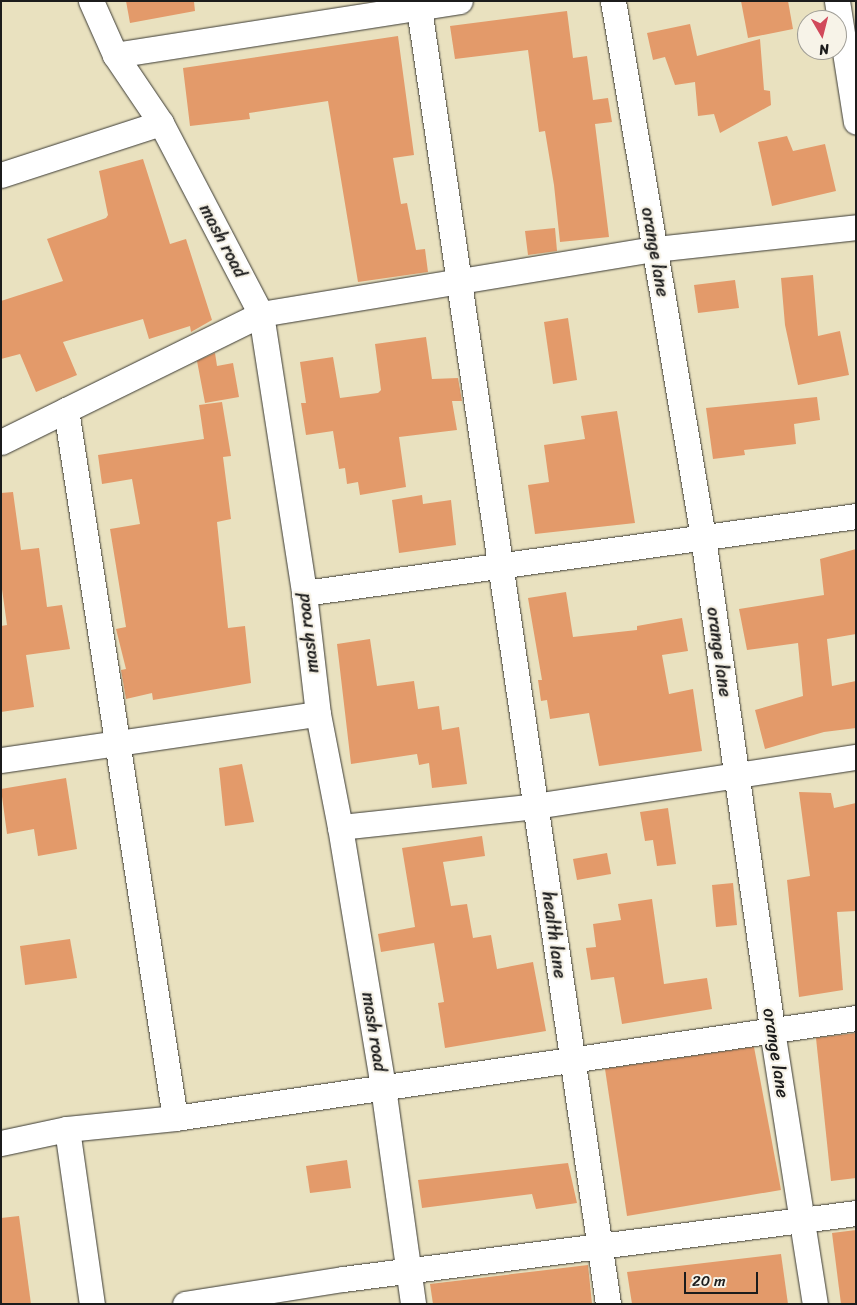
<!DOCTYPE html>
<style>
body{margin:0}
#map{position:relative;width:857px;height:1305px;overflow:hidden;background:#e9e1bf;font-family:Sriracha,sans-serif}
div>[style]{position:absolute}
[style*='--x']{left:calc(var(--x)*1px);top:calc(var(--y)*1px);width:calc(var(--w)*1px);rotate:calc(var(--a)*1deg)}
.building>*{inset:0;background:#e39a6a}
.roads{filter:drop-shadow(0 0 1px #3b3a34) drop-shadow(0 0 1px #3b3a34)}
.minor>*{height:25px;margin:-12.5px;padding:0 12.5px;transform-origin:12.5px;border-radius:12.5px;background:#fff}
span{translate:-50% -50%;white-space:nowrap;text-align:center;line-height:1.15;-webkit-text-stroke:4.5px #f7f3e8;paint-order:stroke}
.street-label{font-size:18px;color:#1c1c1c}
.frame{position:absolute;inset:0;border:2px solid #1c1c1c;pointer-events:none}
.north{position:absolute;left:797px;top:10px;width:50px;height:50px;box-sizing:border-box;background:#f7f3e8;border:1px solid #9f9d96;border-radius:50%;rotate:172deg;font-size:14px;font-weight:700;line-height:20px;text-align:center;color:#1c1c1c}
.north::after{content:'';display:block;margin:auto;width:18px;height:22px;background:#d1495b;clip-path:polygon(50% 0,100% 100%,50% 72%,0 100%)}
.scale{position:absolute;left:684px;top:1272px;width:74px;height:22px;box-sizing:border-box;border:2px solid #1c1c1c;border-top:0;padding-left:6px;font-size:15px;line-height:18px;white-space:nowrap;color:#1c1c1c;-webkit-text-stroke:4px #f7f3e8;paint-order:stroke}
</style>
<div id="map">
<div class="building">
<div style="clip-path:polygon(126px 1px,194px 2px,195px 11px,130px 23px)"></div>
<div style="clip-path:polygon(741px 1px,788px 1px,793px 29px,748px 38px)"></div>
<div style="clip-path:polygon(567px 11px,573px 58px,587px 56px,593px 100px,608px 98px,612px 122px,595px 124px,609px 237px,560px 242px,554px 185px,545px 131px,539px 132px,528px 50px,455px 59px,450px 26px)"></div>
<div style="clip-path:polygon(690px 24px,697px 56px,760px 39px,764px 90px,770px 91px,771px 105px,720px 133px,714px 114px,698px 116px,695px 82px,675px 85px,665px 57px,653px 60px,647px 33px)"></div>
<div style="clip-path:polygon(398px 36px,414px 155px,393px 158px,401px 204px,407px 203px,416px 250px,425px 249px,428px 272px,358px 282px,328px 101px,249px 113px,250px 119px,190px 126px,183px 68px)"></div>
<div style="clip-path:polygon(787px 136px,793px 151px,825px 144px,836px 191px,772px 206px,758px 142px)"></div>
<div style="clip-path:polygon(143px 159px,170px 244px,186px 239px,212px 320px,191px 332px,190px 326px,149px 339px,143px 319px,63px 342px,77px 375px,36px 392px,20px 354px,1px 359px,1px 301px,63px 281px,47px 239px,106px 218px,108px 215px,99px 171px)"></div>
<div style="clip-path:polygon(555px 228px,557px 251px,528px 255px,525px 231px)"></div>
<div style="clip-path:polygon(813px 275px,818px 336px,840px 331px,849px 375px,798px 385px,785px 325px,781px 278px)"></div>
<div style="clip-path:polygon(735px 280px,739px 308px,698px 313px,694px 285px)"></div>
<div style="clip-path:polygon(568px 318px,577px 380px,553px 384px,544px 322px)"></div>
<div style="clip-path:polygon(426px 337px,432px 379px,458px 378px,462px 401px,452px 401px,457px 430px,399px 437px,406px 487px,360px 495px,358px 482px,347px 484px,345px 468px,339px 469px,333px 431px,306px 435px,301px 403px,306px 403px,300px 362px,333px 357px,340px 398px,378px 393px,381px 390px,375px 344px)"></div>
<div style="clip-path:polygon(215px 353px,217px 366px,233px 363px,239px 397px,205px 403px,197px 361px)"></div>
<div style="clip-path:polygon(817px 397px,820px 420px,794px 424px,796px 444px,744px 450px,745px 455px,713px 459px,706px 408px)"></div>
<div style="clip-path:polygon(222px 402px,231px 456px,223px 457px,231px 519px,217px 522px,228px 628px,245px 626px,251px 683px,153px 700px,152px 693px,126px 699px,121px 670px,126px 669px,116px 629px,126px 627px,110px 529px,140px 524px,132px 479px,102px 484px,98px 455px,204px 439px,199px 405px)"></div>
<div style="clip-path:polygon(617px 411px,635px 523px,535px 534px,528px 485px,549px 482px,544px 445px,585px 439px,581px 416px)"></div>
<div style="clip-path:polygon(13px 492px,21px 550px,39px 548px,47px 607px,62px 605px,70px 649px,26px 655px,34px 707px,1px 712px,1px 626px,7px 625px,1px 582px,1px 493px)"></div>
<div style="clip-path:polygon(422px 495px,423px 504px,451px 500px,456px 545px,399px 553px,392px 500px)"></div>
<div style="clip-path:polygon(856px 549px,856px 634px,827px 639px,832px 686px,856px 681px,856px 728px,824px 732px,765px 749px,755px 710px,803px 696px,798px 643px,747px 650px,739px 609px,824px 595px,820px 559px)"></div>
<div style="clip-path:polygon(566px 592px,573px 637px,637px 630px,637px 626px,682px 618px,688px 651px,662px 655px,669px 694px,693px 689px,702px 751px,599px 766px,589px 713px,550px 719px,547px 700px,541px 701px,538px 680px,542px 680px,528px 598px)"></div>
<div style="clip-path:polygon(370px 639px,377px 686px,414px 681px,418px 709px,439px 706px,442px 730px,459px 727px,467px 784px,432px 788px,429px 763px,419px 765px,417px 754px,351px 764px,337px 644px)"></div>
<div style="clip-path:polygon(242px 764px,254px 822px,225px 826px,219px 768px)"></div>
<div style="clip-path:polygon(66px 778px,77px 849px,38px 856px,34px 829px,7px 834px,1px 789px)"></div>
<div style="clip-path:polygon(799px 792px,831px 793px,834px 808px,856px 803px,856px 911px,837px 912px,843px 990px,799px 997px,787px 880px,810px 876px)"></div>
<div style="clip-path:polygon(668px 808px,676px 864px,657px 866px,653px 840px,645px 841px,640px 812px)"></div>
<div style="clip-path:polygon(482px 836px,485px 856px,443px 862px,451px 906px,467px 904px,473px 938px,491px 935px,497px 969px,533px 962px,546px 1031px,445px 1048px,438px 1003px,444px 1002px,434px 943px,381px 952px,378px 934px,415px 927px,402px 848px)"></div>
<div style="clip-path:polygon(607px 853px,611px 874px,577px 880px,573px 859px)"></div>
<div style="clip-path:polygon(733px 883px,737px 925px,716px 927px,712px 885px)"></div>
<div style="clip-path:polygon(652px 899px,664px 984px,707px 978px,712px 1009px,622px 1024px,614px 977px,591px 980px,586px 948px,596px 947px,593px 924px,621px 920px,618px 904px)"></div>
<div style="clip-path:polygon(70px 939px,77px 978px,25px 985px,20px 946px)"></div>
<div style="clip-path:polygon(856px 1033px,856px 1178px,831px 1181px,816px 1038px)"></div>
<div style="clip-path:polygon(754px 1047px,781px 1190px,627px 1216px,605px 1069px)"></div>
<div style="clip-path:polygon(347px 1160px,351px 1188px,310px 1193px,306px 1166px)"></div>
<div style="clip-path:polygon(568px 1163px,577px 1203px,536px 1209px,532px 1194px,422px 1208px,418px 1180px)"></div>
<div style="clip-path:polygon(19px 1216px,31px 1304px,1px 1304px,1px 1218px)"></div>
<div style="clip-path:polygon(856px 1230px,856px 1304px,841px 1304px,832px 1233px)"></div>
<div style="clip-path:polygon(781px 1254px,788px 1304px,632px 1304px,627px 1272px)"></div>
<div style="clip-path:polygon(588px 1265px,592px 1304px,433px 1304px,430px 1284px)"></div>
</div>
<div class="roads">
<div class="minor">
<div style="--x:91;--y:1;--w:59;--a:66"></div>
<div style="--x:115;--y:55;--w:82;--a:55.9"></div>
<div style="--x:161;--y:123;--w:216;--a:62.4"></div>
<div style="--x:261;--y:314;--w:282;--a:81.2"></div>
<div style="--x:304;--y:593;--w:122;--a:83.4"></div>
<div style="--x:318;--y:714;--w:115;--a:79"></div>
<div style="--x:340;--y:827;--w:264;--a:80.6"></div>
<div style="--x:383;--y:1087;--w:219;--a:82.1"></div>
<div style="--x:613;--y:1;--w:544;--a:80.47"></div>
<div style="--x:703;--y:537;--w:498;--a:82"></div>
<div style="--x:772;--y:1030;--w:277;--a:81.1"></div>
<div style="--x:837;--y:1;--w:122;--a:81.1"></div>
<div style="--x:419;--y:8;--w:1310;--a:81.7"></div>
<div style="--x:115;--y:55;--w:349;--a:-8.9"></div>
<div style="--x:1;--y:175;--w:168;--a:-18"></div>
<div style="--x:66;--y:410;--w:716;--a:81.25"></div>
<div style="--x:1;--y:442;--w:290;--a:-26.2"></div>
<div style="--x:261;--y:314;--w:399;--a:-9.4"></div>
<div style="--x:655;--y:249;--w:202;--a:-6.2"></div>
<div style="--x:304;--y:593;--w:557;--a:-7.94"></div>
<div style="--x:1;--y:760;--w:320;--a:-8.3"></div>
<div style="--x:340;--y:827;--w:196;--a:-6.1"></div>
<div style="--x:535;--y:806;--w:325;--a:-8.7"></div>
<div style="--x:67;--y:1129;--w:177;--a:81.9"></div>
<div style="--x:1;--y:1143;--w:67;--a:-12"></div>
<div style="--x:67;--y:1129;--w:109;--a:-5.8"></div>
<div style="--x:175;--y:1118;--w:688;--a:-8.35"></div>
<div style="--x:185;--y:1304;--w:160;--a:-9"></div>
<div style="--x:343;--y:1279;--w:517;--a:-7.33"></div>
</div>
</div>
<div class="street-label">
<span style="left:223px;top:241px;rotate:62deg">mash road</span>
<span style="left:655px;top:252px;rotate:80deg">orange lane</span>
<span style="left:308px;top:633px;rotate:-97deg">mash road</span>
<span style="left:719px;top:652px;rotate:82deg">orange lane</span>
<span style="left:554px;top:935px;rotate:82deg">health lane</span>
<span style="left:374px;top:1032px;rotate:81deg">mash road</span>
<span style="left:776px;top:1053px;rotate:81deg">orange lane</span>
</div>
<div class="frame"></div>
<div class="north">N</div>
<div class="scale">20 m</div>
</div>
